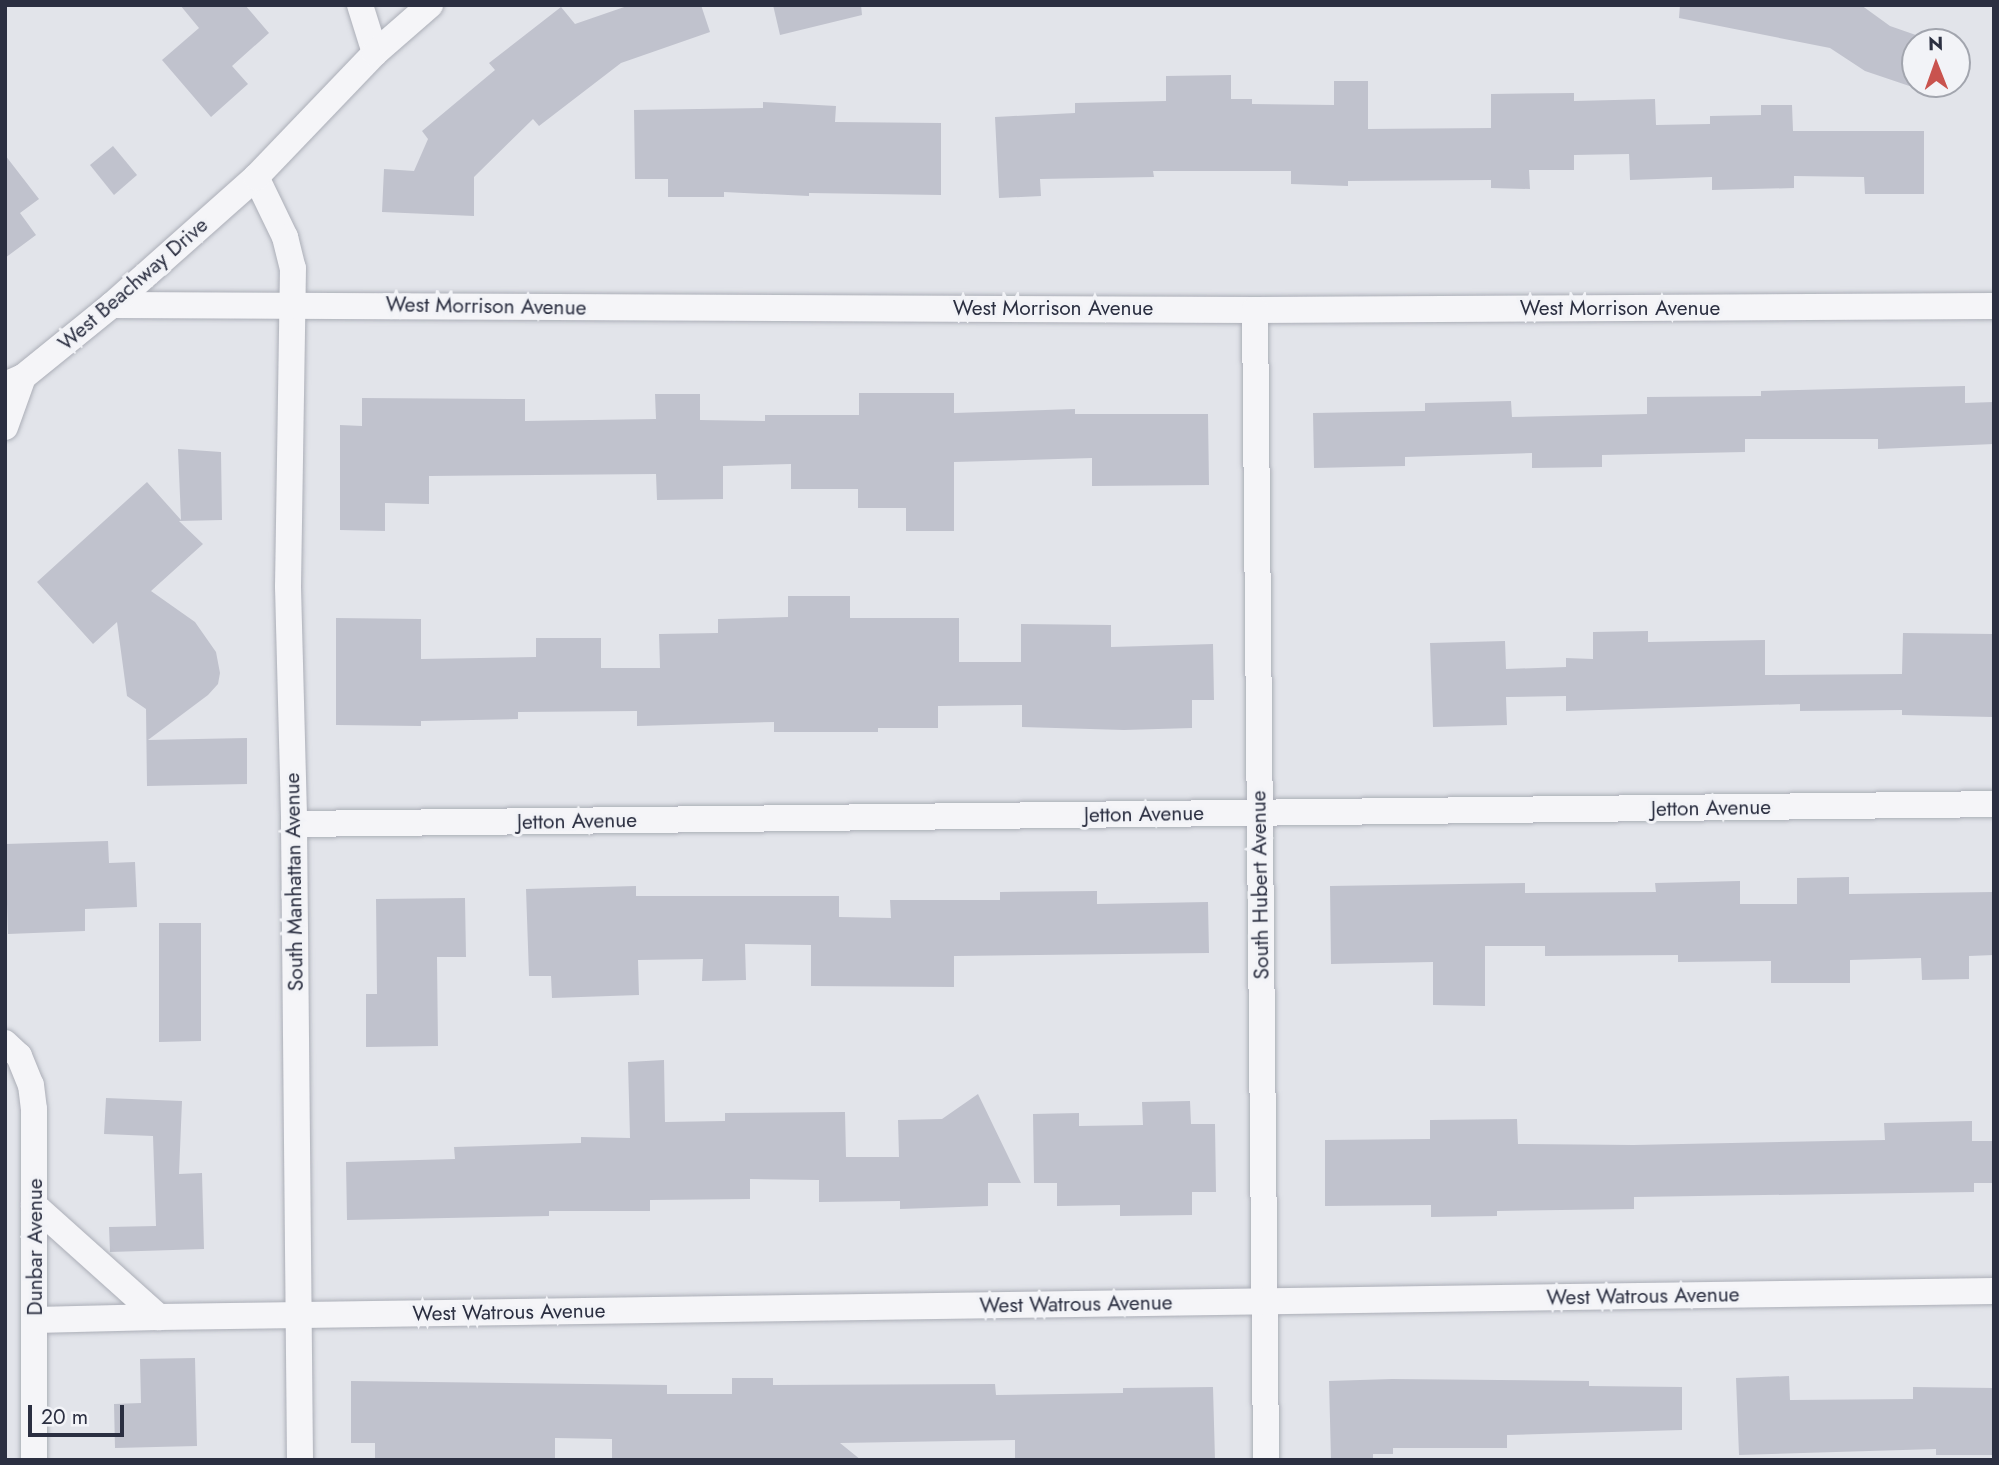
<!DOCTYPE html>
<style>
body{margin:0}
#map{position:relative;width:1999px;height:1465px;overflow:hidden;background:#e2e4ea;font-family:Jost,sans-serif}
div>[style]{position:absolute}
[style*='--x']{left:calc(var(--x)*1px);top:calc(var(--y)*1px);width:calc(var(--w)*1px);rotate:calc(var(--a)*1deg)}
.building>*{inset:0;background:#c0c2cd}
.roads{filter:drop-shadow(0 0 2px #abaeb7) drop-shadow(0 0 2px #abaeb7)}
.street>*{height:26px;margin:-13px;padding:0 13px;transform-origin:13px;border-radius:13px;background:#f5f5f8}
span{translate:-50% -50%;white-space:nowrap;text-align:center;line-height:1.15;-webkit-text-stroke:6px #f2f3f7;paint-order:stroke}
.street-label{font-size:21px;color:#2b2f41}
.frame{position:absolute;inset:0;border:7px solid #2b2f41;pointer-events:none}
.north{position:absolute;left:1901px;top:28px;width:70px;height:70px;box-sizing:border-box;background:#f2f3f7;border:2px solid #a2a5ae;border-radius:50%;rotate:359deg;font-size:19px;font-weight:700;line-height:28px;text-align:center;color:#2b2f41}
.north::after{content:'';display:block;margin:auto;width:24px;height:32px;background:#c9534e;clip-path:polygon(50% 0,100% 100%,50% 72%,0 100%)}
.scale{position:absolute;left:28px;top:1405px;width:96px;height:32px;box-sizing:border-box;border:4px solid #2b2f41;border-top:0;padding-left:9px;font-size:21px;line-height:24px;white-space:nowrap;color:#2b2f41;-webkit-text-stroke:5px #f2f3f7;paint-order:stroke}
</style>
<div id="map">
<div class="building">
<div style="clip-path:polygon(180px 5px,245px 5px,269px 33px,232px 66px,248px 84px,211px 117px,162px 60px,199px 28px)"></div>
<div style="clip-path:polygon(630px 5px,701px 5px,710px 32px,621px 63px,539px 126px,533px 119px,474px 177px,474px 216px,382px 212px,384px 169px,414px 171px,428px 139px,422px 131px,495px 70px,489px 63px,561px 7px,575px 24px)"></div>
<div style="clip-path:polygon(773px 5px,861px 5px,862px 15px,780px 35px)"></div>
<div style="clip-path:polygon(1680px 5px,1861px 5px,1890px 26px,1936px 42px,1915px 42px,1915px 84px,1943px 84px,1939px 96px,1865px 71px,1830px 48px,1679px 18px)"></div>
<div style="clip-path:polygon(1231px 75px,1231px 99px,1252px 99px,1252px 104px,1334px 105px,1334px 81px,1368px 81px,1368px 129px,1491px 128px,1491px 94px,1574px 93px,1574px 101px,1655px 99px,1656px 125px,1710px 124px,1710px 116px,1761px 115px,1761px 105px,1792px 105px,1793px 131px,1924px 131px,1924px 194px,1865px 194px,1864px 177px,1794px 176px,1794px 188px,1712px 190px,1712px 177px,1630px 180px,1629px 154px,1574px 155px,1574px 170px,1529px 170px,1530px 189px,1491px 188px,1491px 180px,1348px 181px,1348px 186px,1291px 184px,1291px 171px,1153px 171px,1154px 177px,1040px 179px,1041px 196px,999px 198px,995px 117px,1075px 113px,1075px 103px,1166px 101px,1166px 76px)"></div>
<div style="clip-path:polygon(763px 102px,836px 106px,835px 122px,941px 123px,941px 195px,809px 193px,809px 196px,724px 192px,724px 197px,668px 197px,668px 179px,635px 179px,634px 110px,763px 108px)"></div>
<div style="clip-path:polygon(113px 146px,137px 175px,114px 195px,90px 165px)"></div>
<div style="clip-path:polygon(5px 155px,39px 199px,20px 213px,36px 235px,5px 258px)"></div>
<div style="clip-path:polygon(1965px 386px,1965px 403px,1994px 402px,1994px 444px,1878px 449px,1878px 439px,1745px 439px,1745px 452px,1602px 455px,1602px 467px,1532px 468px,1532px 453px,1405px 457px,1405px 466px,1314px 468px,1313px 413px,1425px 411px,1425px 403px,1511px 401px,1512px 417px,1647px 414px,1647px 397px,1761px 396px,1761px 391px)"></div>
<div style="clip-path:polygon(859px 393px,954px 393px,954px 413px,1075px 409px,1075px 414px,1208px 414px,1209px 485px,1092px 486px,1092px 458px,954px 462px,954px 531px,906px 531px,906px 508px,858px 508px,858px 489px,791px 489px,791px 464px,723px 466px,723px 499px,657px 500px,656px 474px,429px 476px,429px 504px,385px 503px,385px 531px,340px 530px,340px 425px,362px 426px,362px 398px,525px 399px,525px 421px,656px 419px,655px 394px,700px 394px,700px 420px,765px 421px,765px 415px,859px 415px)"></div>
<div style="clip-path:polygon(178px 449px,221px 452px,222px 520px,179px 521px,203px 544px,151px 591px,195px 622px,216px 652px,220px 673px,218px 684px,208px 695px,148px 740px,247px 738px,247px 784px,147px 786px,146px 709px,127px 696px,117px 622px,93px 644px,37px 582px,147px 482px,181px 520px)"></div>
<div style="clip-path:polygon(788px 596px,850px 596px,850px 618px,959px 618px,959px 662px,1021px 662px,1021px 624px,1111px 625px,1111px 647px,1213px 644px,1214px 700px,1192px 700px,1192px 728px,1124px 730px,1022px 727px,1022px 705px,938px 706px,938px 728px,878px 728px,878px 732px,774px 732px,774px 722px,637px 726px,637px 711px,518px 712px,518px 719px,421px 721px,421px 726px,336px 725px,336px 618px,421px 619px,421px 659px,536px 657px,536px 638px,601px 638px,601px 668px,660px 668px,659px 634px,718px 633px,718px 619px,788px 617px)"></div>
<div style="clip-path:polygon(1648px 631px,1648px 642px,1765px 640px,1765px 675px,1902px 674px,1903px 633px,1994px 634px,1992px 717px,1902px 715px,1902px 710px,1800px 711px,1800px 704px,1566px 711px,1566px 696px,1506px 697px,1507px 725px,1433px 727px,1430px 643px,1505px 641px,1506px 669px,1566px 667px,1566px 658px,1593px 659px,1593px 632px)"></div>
<div style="clip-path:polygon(108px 841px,109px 863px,135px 862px,137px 907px,85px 909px,85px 931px,8px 934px,5px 844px)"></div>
<div style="clip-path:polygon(1849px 877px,1849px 894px,1994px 892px,1994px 955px,1969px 956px,1969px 979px,1922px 980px,1921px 958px,1850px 960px,1850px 983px,1771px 983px,1771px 961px,1678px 962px,1678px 955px,1545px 956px,1545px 946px,1485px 946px,1485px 1006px,1433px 1005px,1433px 962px,1331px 964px,1330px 886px,1525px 883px,1525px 893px,1656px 892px,1655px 883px,1740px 881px,1740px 904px,1797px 904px,1797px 878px)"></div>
<div style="clip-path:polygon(636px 886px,636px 896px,839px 896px,839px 917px,891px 918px,890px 900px,1000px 900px,1000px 892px,1097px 891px,1097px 904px,1208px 902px,1209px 953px,954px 956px,954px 987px,811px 986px,811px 945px,745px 944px,746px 980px,702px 981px,703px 959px,638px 960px,639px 995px,552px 998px,551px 976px,529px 976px,526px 889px)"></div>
<div style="clip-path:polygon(465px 898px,466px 957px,437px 957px,438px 1046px,366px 1047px,366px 994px,377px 994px,376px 899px)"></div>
<div style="clip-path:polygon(159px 923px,201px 923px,201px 1041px,159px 1042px)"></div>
<div style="clip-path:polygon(664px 1060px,665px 1122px,725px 1121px,725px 1113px,845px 1112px,846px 1157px,899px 1157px,898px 1120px,942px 1119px,978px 1094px,1021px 1183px,988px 1183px,988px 1206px,900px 1209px,900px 1201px,819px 1202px,819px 1180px,750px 1179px,750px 1199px,650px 1200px,650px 1211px,549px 1211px,549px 1216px,347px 1220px,346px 1162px,455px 1159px,454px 1147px,581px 1143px,581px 1137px,630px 1138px,628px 1062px)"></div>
<div style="clip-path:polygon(106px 1098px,182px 1101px,179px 1174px,202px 1173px,204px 1249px,110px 1252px,109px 1227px,156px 1226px,153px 1136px,104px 1134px)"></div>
<div style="clip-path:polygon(1190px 1101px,1191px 1124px,1215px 1124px,1216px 1192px,1192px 1192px,1192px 1215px,1120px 1216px,1120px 1205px,1057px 1206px,1057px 1183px,1034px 1183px,1033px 1114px,1079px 1113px,1079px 1126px,1143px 1125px,1142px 1102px)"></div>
<div style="clip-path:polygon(1517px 1119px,1518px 1144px,1633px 1145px,1885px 1140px,1884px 1123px,1972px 1121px,1972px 1141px,1994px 1141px,1994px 1183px,1974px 1183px,1974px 1192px,1634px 1197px,1634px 1209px,1497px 1211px,1497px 1216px,1431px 1217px,1431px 1205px,1325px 1206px,1325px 1140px,1430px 1139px,1430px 1120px)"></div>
<div style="clip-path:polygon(195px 1358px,197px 1446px,115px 1448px,114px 1404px,141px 1403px,140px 1359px)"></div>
<div style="clip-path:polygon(1789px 1376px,1790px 1400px,1913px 1399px,1913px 1387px,1994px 1388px,1994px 1455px,1936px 1455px,1936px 1449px,1739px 1455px,1736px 1378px)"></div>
<div style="clip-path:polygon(732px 1378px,773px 1378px,773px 1385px,995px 1384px,996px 1395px,1123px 1393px,1123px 1388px,1213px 1387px,1215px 1460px,1015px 1460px,1015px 1440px,840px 1443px,861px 1460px,612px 1460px,612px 1439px,555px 1438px,555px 1460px,375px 1460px,375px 1443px,351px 1443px,351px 1381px,667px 1385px,667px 1394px,732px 1394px)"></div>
<div style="clip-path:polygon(1392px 1379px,1589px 1381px,1589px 1386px,1682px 1387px,1682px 1430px,1507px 1435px,1507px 1448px,1393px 1448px,1393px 1454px,1373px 1454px,1373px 1460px,1331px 1460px,1329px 1381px)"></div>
</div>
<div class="roads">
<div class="street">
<div style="--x:360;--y:5;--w:50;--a:72.6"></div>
<div style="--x:256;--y:177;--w:67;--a:64.2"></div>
<div style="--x:285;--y:237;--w:32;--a:76"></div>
<div style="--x:293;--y:268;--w:319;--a:90.9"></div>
<div style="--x:288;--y:587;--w:237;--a:88.5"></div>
<div style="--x:294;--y:824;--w:636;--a:89.46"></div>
<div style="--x:112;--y:305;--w:1143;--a:0.25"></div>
<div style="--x:1255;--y:310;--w:739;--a:-0.31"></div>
<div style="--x:1255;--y:310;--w:1150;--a:89.45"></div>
<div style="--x:5;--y:385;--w:20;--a:-24"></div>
<div style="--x:23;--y:377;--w:114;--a:-39"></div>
<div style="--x:112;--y:305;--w:193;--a:-41.6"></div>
<div style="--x:256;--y:177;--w:172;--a:-46.2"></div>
<div style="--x:375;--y:53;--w:73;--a:-41.1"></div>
<div style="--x:5;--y:427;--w:53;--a:-70.2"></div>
<div style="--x:294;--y:824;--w:1700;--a:-0.67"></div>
<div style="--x:5;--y:1043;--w:19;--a:43"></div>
<div style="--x:19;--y:1056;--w:31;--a:68"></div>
<div style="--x:31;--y:1085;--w:24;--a:83"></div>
<div style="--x:34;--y:1109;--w:351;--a:90"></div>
<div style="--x:34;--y:1205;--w:168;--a:41.9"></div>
<div style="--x:159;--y:1317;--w:1835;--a:-0.81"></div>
<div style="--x:35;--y:1320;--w:124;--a:-1.4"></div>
</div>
</div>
<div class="street-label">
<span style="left:133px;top:284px;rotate:-41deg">West Beachway Drive</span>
<span style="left:486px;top:306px;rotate:1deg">West Morrison Avenue</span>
<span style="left:1053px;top:308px">West Morrison Avenue</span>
<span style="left:1620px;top:308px">West Morrison Avenue</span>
<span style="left:1711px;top:808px;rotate:-1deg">Jetton Avenue</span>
<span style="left:1144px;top:814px;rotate:-1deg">Jetton Avenue</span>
<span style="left:577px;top:821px;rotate:-1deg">Jetton Avenue</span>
<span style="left:294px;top:882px;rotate:-91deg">South Manhattan Avenue</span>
<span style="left:1260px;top:885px;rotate:-91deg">South Hubert Avenue</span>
<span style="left:35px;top:1247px;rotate:-90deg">Dunbar Avenue</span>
<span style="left:1643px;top:1296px;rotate:-1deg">West Watrous Avenue</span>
<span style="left:1076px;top:1304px;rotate:-1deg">West Watrous Avenue</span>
<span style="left:509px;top:1312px;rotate:-1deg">West Watrous Avenue</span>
</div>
<div class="frame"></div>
<div class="north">N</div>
<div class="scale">20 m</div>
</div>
